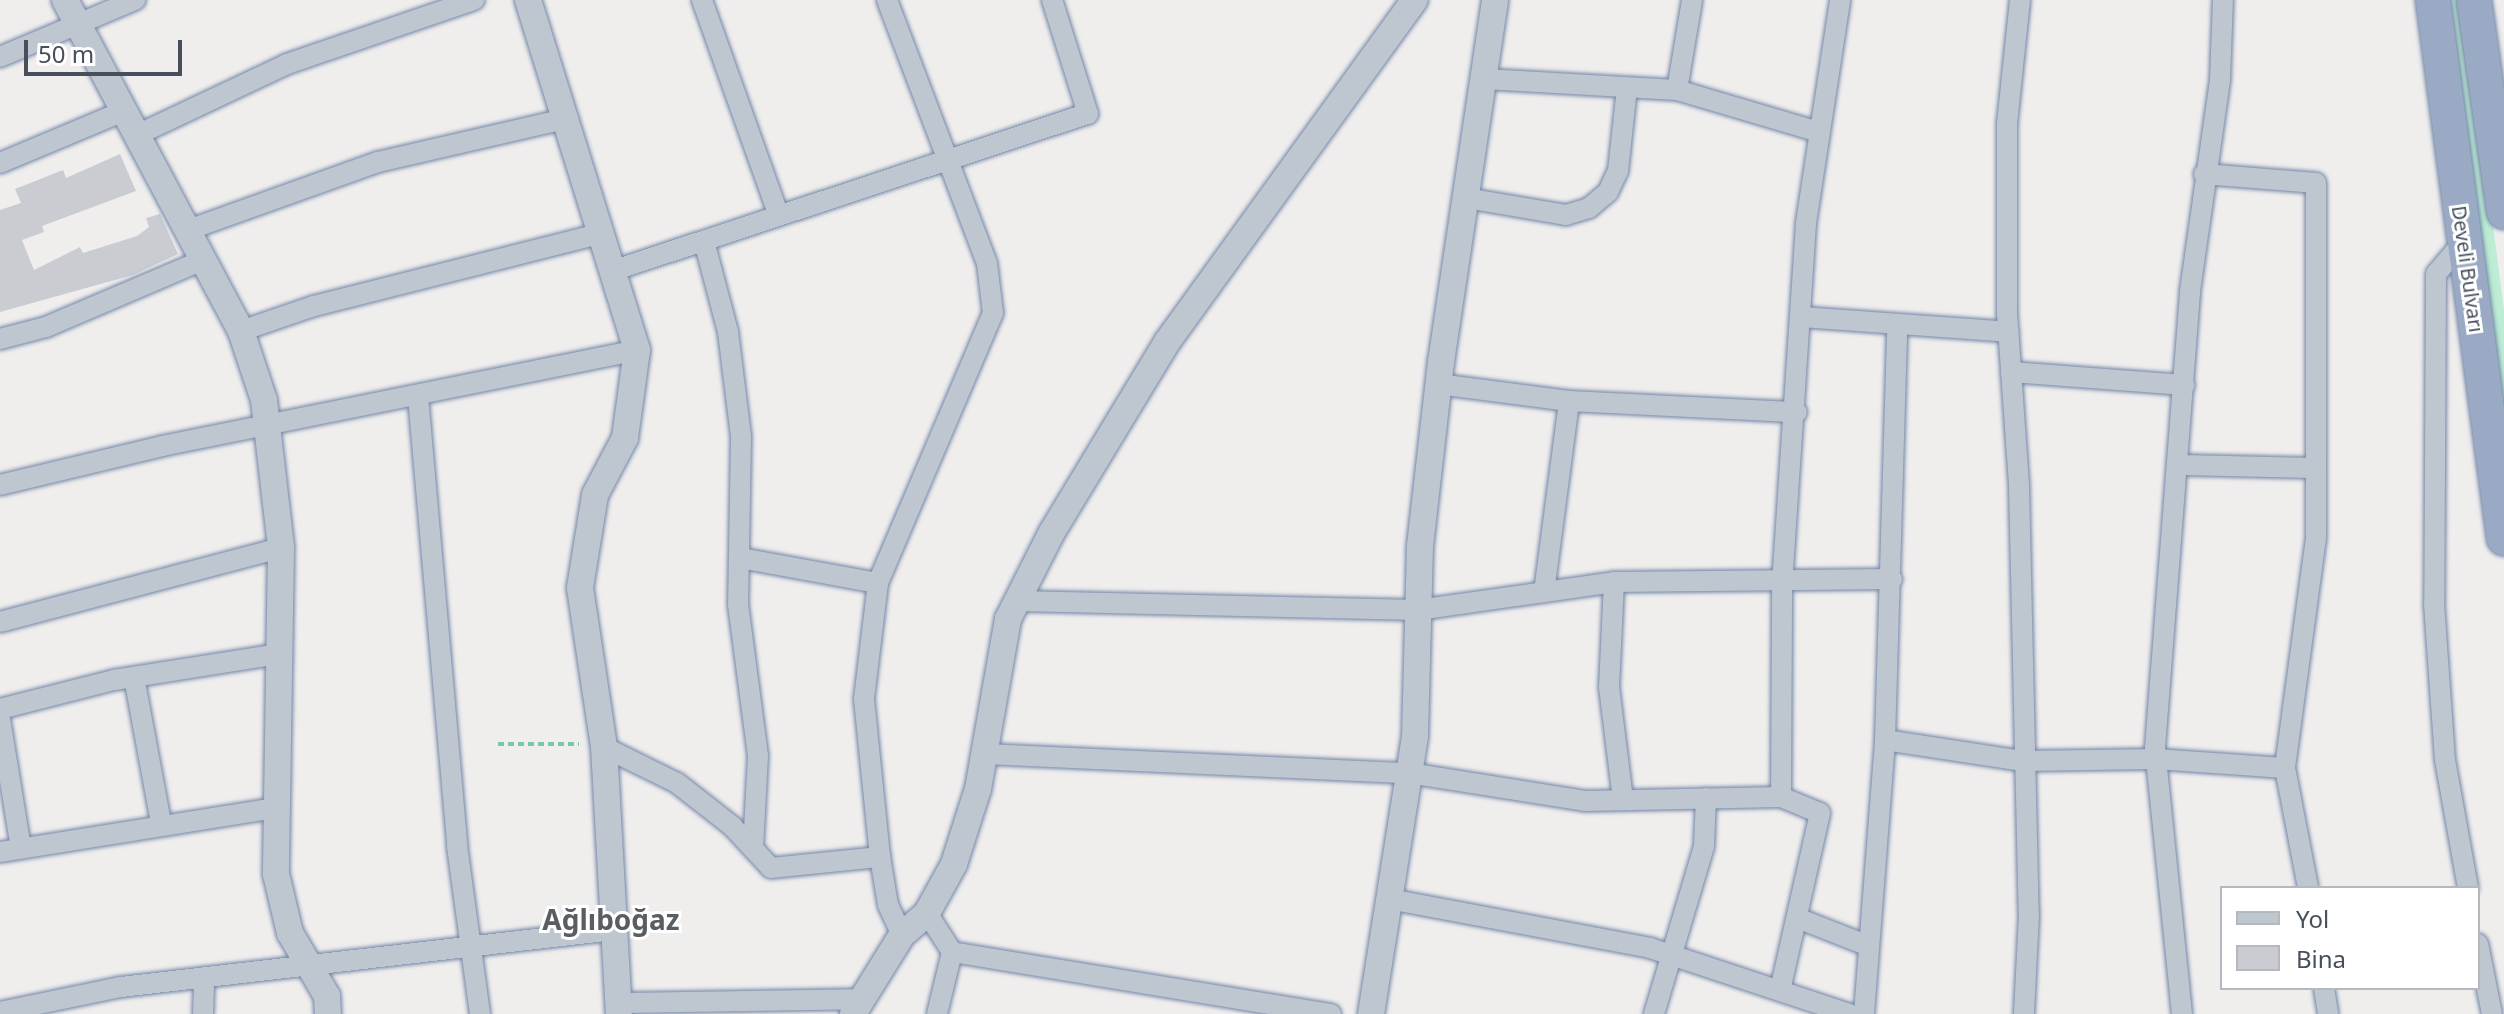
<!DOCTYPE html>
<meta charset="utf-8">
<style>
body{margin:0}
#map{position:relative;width:2504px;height:1014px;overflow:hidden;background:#f0eeed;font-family:"Noto Sans",sans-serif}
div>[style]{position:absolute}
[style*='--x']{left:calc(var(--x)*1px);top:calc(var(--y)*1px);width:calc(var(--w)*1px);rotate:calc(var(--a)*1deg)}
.green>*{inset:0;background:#bdedd4}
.building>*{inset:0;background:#caccd2}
.path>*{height:4px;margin-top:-2px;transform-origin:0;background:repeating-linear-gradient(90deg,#76c9a9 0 6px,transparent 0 10px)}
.roads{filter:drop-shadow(0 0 2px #7286a7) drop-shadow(0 0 2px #7286a7)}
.minor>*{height:20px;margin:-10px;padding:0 10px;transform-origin:10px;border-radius:10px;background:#bec6cf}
.tertiary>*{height:26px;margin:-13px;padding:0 13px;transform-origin:13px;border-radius:13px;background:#bec6cf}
.trunk>*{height:34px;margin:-17px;padding:0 17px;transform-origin:17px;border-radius:17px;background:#9aaac4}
span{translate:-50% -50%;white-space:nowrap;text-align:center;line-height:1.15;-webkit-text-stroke:6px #fff;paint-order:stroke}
.street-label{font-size:20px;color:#464f5a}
.district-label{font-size:28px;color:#5a5d62;font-weight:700}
.legend{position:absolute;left:2220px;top:886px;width:260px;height:104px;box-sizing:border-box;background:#fff;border:2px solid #b5b9bd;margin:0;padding:10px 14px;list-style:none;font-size:24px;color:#464f5a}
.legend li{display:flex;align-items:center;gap:16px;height:40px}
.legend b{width:40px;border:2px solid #b5b9bd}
.scale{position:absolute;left:24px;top:40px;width:158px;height:36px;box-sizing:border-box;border:4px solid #464f5a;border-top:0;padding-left:10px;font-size:24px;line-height:28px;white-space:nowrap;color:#464f5a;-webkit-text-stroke:6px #fff;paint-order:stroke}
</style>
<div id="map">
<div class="green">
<div style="clip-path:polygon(2448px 0,2462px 0,2495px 241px,2504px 310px,2504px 416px)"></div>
</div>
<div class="building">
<div style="clip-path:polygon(120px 154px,136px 191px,42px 226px,44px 232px,22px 240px,34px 270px,80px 247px,83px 253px,137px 236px,149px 227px,146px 218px,160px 214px,178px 254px,133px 275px,0 312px,0 210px,21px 203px,15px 189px,63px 170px,66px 178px)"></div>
</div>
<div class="path">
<div style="--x:498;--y:744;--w:81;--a:0"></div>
</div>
<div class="roads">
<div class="minor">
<div style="--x:702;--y:0;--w:229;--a:70.4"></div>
<div style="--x:887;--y:0;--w:281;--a:69.2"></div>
<div style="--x:987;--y:263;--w:50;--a:83.2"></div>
<div style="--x:993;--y:313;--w:293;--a:113.1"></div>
<div style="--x:878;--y:583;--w:117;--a:96.9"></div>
<div style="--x:864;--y:699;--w:159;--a:84.2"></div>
<div style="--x:880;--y:857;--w:49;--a:80.5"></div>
<div style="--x:888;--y:905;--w:33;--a:65"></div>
<div style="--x:2020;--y:0;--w:124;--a:96"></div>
<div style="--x:2007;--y:123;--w:190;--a:90"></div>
<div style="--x:2007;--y:313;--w:173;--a:86"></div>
<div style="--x:2019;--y:486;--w:428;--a:88.7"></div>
<div style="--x:2029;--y:914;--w:100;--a:92.9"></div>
<div style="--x:0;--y:57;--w:147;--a:-22.9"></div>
<div style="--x:1485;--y:79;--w:192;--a:3.3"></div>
<div style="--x:1677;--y:90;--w:148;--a:16.5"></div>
<div style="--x:1677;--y:90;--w:91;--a:-80.5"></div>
<div style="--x:137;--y:135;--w:166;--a:-25.3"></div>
<div style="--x:287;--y:64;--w:198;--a:-18.9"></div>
<div style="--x:0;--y:163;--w:134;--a:-22.8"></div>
<div style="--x:2204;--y:174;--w:112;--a:4.6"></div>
<div style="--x:2316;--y:183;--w:355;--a:90"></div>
<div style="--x:2316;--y:538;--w:232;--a:97.7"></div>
<div style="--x:2285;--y:768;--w:122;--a:79.1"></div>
<div style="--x:1466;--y:198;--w:101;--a:9.6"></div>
<div style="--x:1566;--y:215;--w:24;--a:-17"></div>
<div style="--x:1589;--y:208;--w:25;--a:-40"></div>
<div style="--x:1608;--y:192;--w:23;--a:-65"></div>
<div style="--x:1618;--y:171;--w:83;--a:-83.8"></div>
<div style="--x:188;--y:230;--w:202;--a:-19.7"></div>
<div style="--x:378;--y:162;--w:195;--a:-13"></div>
<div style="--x:704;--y:241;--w:94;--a:75.2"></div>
<div style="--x:728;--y:332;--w:106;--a:82.9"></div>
<div style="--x:741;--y:437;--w:167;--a:91"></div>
<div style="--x:738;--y:604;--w:153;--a:82.5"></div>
<div style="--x:758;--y:756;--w:93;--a:93.1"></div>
<div style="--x:2464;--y:241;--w:43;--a:130.3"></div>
<div style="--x:2436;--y:274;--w:329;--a:90.3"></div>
<div style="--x:2434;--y:603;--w:157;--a:86"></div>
<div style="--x:2445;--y:760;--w:130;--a:79.8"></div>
<div style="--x:615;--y:270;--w:498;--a:-18.3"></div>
<div style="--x:1088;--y:114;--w:120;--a:-107.5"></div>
<div style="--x:1801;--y:317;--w:208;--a:4.1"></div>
<div style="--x:241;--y:331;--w:77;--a:-18.9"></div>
<div style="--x:314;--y:306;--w:298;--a:-14.2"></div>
<div style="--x:0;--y:339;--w:48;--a:-14.6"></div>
<div style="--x:46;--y:327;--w:171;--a:-23.1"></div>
<div style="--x:2011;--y:372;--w:174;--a:4.3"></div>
<div style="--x:1438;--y:384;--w:132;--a:7.4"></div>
<div style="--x:1569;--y:401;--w:228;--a:2.8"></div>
<div style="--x:418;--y:396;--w:452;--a:85"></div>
<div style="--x:457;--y:846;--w:170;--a:82.2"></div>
<div style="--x:2181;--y:465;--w:133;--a:1.3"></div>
<div style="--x:0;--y:485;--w:167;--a:-13.5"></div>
<div style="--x:162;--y:446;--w:485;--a:-11.4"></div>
<div style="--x:740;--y:558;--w:140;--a:10.3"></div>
<div style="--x:1614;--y:582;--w:105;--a:92.7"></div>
<div style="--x:1609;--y:687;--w:114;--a:82.9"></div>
<div style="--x:1544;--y:592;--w:193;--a:-82.5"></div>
<div style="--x:1017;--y:601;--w:401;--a:1.3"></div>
<div style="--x:1418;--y:610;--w:198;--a:-8.1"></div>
<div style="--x:1614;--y:582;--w:278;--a:-0.6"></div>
<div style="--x:0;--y:622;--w:291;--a:-14.8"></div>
<div style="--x:134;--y:677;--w:148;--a:79.5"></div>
<div style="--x:0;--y:709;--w:118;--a:-14.3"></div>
<div style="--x:114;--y:680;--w:166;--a:-9"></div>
<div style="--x:0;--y:719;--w:131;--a:80.8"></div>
<div style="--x:1885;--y:740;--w:140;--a:8.7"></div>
<div style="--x:2023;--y:761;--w:133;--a:-0.9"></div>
<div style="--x:2156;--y:759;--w:129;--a:4"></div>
<div style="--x:604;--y:747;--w:81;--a:26.3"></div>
<div style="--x:677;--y:783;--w:70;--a:38"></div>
<div style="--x:732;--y:826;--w:57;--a:47.1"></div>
<div style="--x:771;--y:868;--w:110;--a:-5.8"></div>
<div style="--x:984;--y:754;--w:425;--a:2.6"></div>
<div style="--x:1409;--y:773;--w:178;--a:9"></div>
<div style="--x:1585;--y:801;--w:196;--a:-1.2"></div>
<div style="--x:1781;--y:797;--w:42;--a:22.3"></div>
<div style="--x:1820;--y:813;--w:182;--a:102.7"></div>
<div style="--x:1781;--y:797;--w:212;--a:-89.7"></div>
<div style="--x:1782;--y:585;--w:363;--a:-86.2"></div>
<div style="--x:1806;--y:223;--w:226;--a:-81.3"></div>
<div style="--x:0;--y:852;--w:279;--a:-9.1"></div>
<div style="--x:1389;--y:899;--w:266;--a:10.6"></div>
<div style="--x:1650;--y:948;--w:210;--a:18.3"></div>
<div style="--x:927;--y:913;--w:46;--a:57.3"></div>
<div style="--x:952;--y:952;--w:384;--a:9.3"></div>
<div style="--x:1800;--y:919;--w:71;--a:21.5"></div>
<div style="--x:2478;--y:944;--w:71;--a:78.7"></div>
<div style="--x:2324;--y:988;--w:26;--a:81"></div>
<div style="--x:618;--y:1003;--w:244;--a:-0.9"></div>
<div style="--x:0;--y:1012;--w:124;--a:-11.7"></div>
<div style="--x:121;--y:987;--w:495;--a:-6.6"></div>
<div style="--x:203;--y:1014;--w:36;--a:-88"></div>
<div style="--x:937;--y:1014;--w:64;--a:-76.4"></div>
<div style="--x:1654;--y:1014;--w:175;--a:-73.4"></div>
<div style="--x:1704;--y:846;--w:48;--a:-87.6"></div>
<div style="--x:1864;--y:1014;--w:275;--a:-85.6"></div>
<div style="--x:1885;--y:740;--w:416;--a:-88.3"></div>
<div style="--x:2182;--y:1014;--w:267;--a:-95.8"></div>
<div style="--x:2155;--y:748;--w:458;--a:-85.6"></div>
<div style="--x:2190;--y:291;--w:213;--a:-81.9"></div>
<div style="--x:2220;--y:80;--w:80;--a:-87.9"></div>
</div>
<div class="tertiary">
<div style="--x:65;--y:0;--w:375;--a:62"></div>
<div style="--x:241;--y:331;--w:73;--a:71.6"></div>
<div style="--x:264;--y:400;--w:149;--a:83.4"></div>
<div style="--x:281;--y:548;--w:326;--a:90.9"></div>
<div style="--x:276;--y:874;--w:61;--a:76.7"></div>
<div style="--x:290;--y:933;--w:73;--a:59.6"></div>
<div style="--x:327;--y:996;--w:18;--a:87"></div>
<div style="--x:528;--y:0;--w:367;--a:72.7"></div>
<div style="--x:637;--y:350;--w:89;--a:97.8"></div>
<div style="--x:625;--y:438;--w:64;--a:117.8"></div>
<div style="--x:595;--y:495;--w:94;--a:99.2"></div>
<div style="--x:580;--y:588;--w:161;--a:81.4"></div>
<div style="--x:604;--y:747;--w:267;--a:86.8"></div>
<div style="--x:853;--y:1014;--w:93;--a:-58.2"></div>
<div style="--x:902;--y:935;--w:33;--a:-41"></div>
<div style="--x:927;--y:913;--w:56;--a:-61.1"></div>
<div style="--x:954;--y:864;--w:79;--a:-72.3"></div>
<div style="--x:978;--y:789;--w:173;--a:-80"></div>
<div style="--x:1008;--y:619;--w:97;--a:-63.2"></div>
<div style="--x:1052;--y:532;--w:222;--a:-58.8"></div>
<div style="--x:1167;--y:342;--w:422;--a:-54.1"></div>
<div style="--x:1371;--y:1014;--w:281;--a:-81"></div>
<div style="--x:1415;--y:736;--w:190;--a:-88.5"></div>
<div style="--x:1420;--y:546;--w:185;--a:-83.5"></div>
<div style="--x:1441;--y:362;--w:366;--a:-81.5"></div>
</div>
<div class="trunk">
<div style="--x:2433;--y:0;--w:543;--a:82.48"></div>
<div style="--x:2474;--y:0;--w:214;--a:81.9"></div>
</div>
</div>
<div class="street-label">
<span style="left:2468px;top:269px;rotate:82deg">Develi Bulvarı</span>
</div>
<div class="district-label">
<span style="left:611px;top:919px">Ağlıboğaz</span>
</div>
<ul class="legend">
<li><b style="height:10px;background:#bec6cf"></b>Yol</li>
<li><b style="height:22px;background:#caccd2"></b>Bina</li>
</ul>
<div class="scale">50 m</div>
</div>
